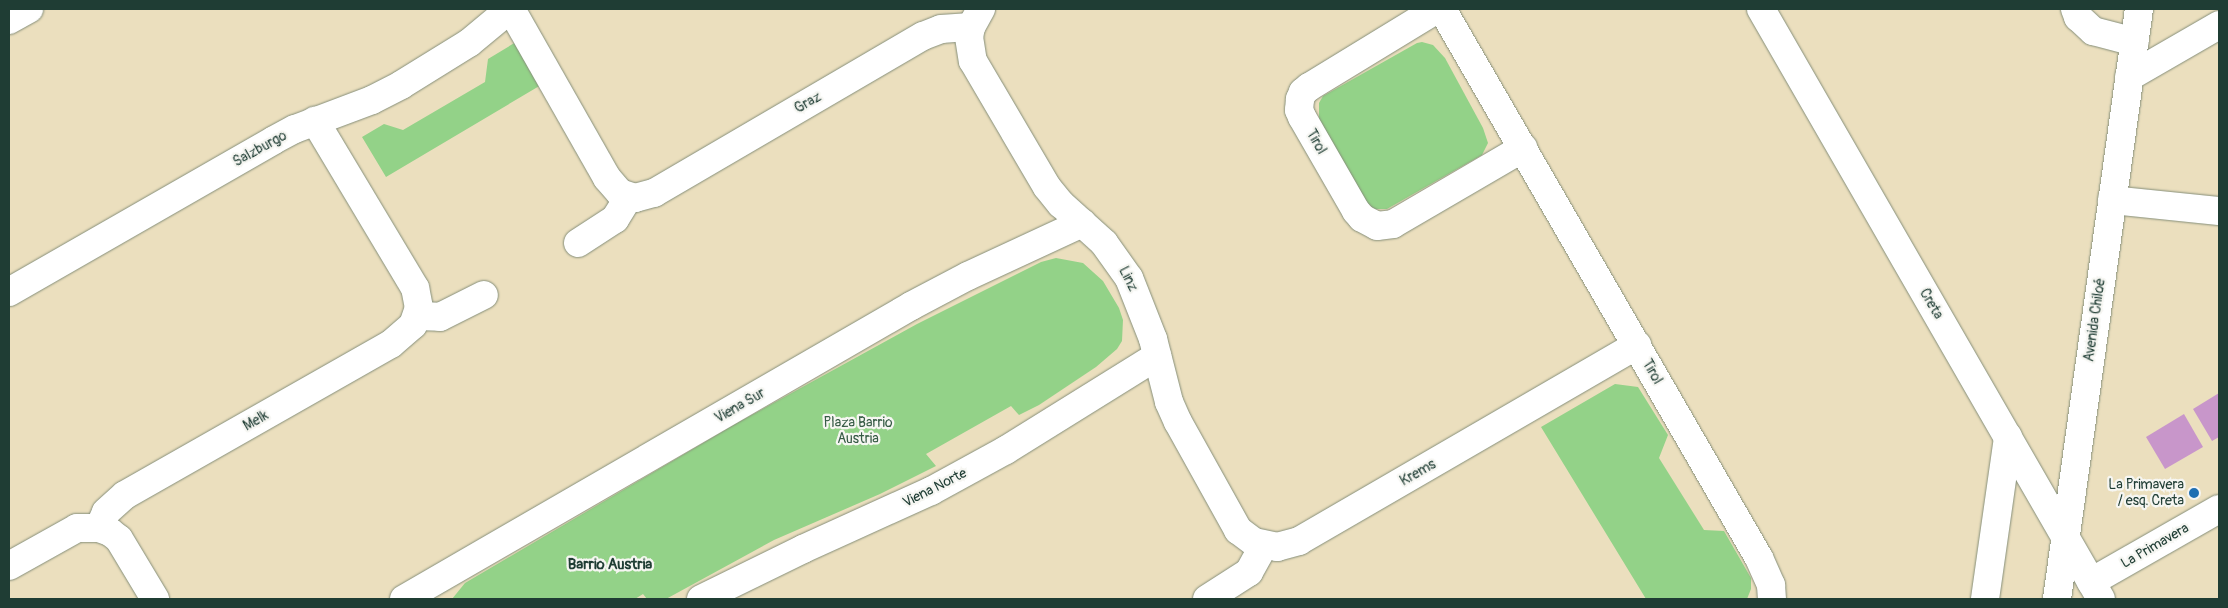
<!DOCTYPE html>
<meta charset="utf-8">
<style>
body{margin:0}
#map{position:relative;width:2228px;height:608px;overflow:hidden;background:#ebdfbe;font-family:Pangolin,sans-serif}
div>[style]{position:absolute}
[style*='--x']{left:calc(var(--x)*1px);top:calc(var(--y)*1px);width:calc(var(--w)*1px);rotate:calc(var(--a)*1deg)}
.green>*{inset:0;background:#93d288}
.building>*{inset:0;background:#c896ca}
.roads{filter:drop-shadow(0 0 1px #858e79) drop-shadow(0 0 1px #858e79)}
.minor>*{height:28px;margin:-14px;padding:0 14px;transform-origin:14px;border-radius:14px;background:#fff}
.dots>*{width:14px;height:14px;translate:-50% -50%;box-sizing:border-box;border:2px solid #f6f6f2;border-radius:50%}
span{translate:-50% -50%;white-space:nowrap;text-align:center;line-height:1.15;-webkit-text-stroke:4.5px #f6f6f2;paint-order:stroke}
.street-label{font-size:14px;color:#1f3d34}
.park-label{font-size:14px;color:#365b45}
.poi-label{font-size:14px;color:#1f3d34}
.right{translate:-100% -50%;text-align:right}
.neighbourhood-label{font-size:15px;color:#1f3d34;font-weight:700}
.frame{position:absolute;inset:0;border:10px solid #1f3d34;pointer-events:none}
</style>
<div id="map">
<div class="green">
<div style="clip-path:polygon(516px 42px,541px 85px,386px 177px,362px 137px,384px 124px,403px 130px,485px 82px,488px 59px)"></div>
<div style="clip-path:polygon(1422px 42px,1433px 45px,1445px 58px,1483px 128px,1488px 143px,1482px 155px,1387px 209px,1374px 209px,1366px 202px,1319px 120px,1319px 103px,1323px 96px,1417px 43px)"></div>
<div style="clip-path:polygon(1056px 258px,1083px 263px,1103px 281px,1119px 308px,1123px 320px,1122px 341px,1117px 349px,1096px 367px,1039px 405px,1019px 415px,1011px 406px,926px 454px,936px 466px,880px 494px,774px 540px,666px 599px,647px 599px,643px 594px,635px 599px,452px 599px,465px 583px,737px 423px,917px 324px,1041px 262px)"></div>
<div style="clip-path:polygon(1615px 384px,1638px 387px,1668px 435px,1659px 458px,1704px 530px,1724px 531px,1751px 578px,1751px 589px,1747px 599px,1646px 599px,1541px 427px)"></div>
</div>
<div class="building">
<div style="clip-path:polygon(2219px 393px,2219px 437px,2212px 441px,2193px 409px)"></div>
<div style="clip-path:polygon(2184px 414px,2203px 447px,2165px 469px,2146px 437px)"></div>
</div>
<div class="roads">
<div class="minor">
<div style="--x:511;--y:9;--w:194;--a:60.4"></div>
<div style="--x:607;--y:178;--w:20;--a:49"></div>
<div style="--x:620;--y:193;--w:16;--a:18"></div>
<div style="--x:635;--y:198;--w:20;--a:-15"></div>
<div style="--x:654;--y:193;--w:311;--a:-30.3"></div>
<div style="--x:923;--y:36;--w:19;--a:-21"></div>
<div style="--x:941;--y:29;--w:30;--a:-4"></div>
<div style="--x:981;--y:9;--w:21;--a:119"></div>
<div style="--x:971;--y:27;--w:10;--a:101"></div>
<div style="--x:969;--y:37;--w:24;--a:81"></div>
<div style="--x:973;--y:61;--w:146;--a:59.6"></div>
<div style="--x:1047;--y:187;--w:22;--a:51"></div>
<div style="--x:1061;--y:204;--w:58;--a:42.2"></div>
<div style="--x:1104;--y:243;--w:43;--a:54.5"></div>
<div style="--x:1129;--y:278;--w:66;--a:68.5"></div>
<div style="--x:1153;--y:339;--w:65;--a:75.7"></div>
<div style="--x:1169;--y:402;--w:22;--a:66"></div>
<div style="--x:1178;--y:422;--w:124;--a:60.9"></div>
<div style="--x:1238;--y:530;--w:20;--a:37"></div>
<div style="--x:1254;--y:542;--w:24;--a:12"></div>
<div style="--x:1277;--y:547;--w:23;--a:-15"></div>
<div style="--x:1299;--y:541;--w:391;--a:-30.1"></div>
<div style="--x:1437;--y:9;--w:150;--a:148.6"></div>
<div style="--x:1309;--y:87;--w:8;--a:140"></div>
<div style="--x:1303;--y:92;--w:8;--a:113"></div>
<div style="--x:1300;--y:99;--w:11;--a:95"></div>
<div style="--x:1299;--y:110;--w:8;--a:67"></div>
<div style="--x:1302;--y:117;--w:108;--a:60.1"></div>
<div style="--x:1356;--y:211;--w:9;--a:49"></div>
<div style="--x:1362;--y:218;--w:17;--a:28"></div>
<div style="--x:1377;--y:226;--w:16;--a:-7"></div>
<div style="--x:1393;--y:224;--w:151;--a:-30.3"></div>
<div style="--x:1442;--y:9;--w:634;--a:60"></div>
<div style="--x:1759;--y:558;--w:30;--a:66"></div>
<div style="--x:1771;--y:585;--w:14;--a:86"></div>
<div style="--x:1761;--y:9;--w:681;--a:60.05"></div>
<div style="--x:2075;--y:9;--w:9;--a:69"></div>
<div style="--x:2078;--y:17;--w:21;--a:43"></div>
<div style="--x:2093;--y:31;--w:43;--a:14.7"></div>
<div style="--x:9;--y:20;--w:23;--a:-29"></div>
<div style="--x:2129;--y:77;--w:104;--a:-30"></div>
<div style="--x:2112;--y:200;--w:108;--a:5.9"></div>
<div style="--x:578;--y:243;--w:44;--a:-33"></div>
<div style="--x:615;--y:219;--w:26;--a:-58"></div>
<div style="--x:9;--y:292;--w:305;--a:-29.8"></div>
<div style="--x:274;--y:140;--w:24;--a:-28"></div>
<div style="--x:295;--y:129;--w:82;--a:-20.6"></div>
<div style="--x:372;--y:100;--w:33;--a:-27"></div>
<div style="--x:401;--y:85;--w:80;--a:-31.7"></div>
<div style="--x:469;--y:43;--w:53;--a:-39.7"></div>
<div style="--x:417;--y:316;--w:23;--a:2"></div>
<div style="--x:440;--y:317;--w:49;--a:-26.6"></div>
<div style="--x:99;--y:528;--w:17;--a:-66"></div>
<div style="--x:106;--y:512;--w:25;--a:-42"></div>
<div style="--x:125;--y:495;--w:306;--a:-29.6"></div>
<div style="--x:391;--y:344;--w:29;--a:-41"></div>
<div style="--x:413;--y:325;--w:18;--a:-71"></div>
<div style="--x:419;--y:308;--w:20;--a:-101"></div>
<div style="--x:415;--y:288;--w:195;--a:-120.9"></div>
<div style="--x:9;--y:566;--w:78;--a:-29.2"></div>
<div style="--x:77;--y:528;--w:22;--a:0"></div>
<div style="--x:99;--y:528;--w:12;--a:20"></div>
<div style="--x:110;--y:532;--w:11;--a:38"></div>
<div style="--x:119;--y:539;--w:70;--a:59"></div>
<div style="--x:2091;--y:582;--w:147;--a:-29.7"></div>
<div style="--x:404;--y:599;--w:586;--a:-30.02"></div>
<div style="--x:911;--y:306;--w:64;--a:-27.8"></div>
<div style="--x:968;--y:276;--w:126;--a:-24.9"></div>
<div style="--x:701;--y:599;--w:114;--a:-26.1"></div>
<div style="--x:803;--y:549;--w:141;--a:-24.4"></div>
<div style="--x:931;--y:491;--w:85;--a:-28.7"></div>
<div style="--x:1006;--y:450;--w:178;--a:-31.9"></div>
<div style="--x:1207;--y:599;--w:50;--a:-32.7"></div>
<div style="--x:1249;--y:572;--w:31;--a:-61"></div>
<div style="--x:1985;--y:599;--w:164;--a:-81.9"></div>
<div style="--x:2057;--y:599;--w:596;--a:-82.09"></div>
</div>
</div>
<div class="dots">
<div style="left:2194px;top:493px;background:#1f6fb2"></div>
</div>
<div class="street-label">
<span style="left:808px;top:103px;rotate:-30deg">Graz</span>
<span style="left:1316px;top:142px;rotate:60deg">Tirol</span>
<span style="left:260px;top:149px;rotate:-29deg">Salzburgo</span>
<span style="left:1128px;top:279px;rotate:63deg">Linz</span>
<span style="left:1931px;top:304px;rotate:60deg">Creta</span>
<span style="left:2095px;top:320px;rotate:-82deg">Avenida Chiloé</span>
<span style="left:1652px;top:372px;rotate:60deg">Tirol</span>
<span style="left:740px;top:406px;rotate:-30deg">Viena Sur</span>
<span style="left:256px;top:421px;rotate:-30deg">Melk</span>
<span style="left:1418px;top:473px;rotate:-30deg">Krems</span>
<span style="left:935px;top:488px;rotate:-27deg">Viena Norte</span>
<span style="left:2155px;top:546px;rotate:-30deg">La Primavera</span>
</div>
<div class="park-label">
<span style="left:858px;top:431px">Plaza Barrio<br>Austria</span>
</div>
<div class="poi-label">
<span class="right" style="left:2184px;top:493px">La Primavera<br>/ esq. Creta</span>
</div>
<div class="neighbourhood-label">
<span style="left:610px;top:565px">Barrio Austria</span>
</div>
<div class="frame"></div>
</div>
